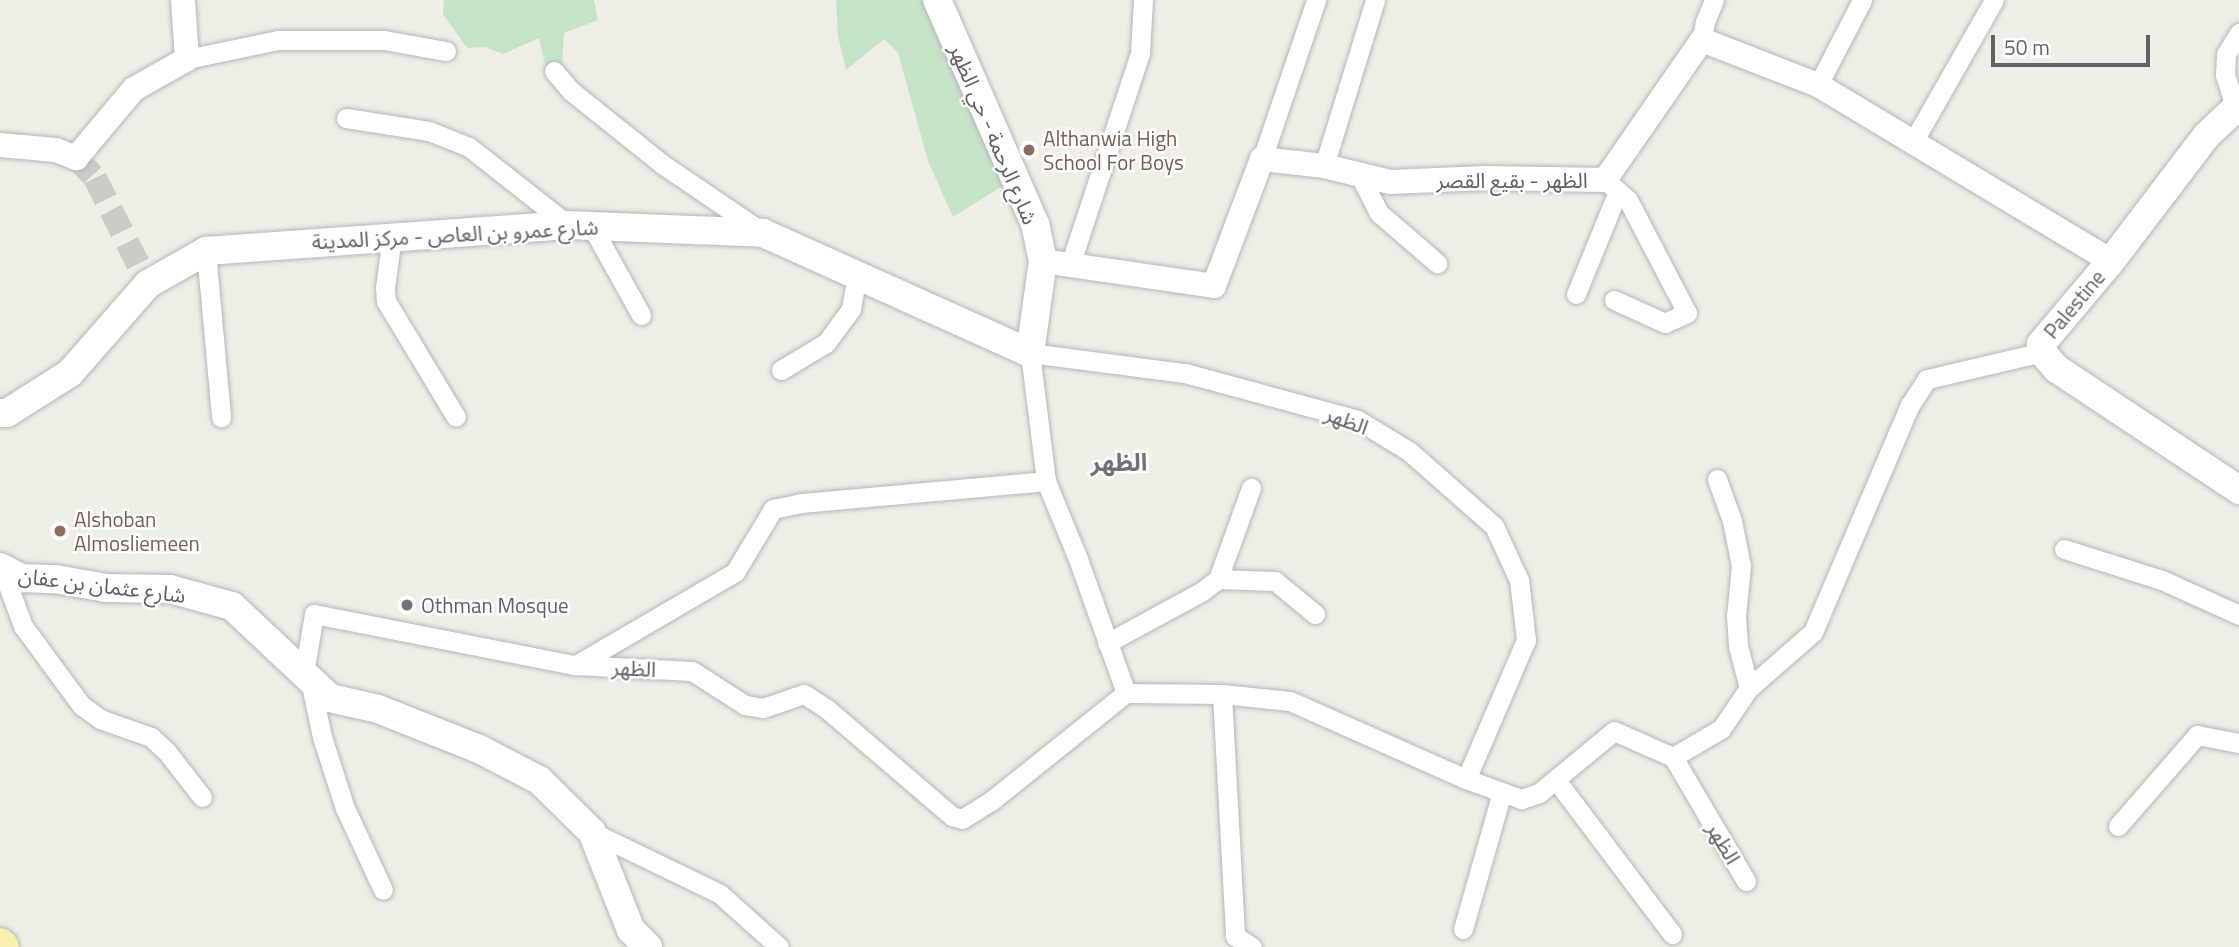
<!DOCTYPE html>
<meta charset="utf-8">
<style>
body{margin:0}
#map{position:relative;width:2239px;height:947px;overflow:hidden;background:#efeee7;font-family:"Titillium Web","Noto Sans Arabic",sans-serif}
div>[style]{position:absolute}
[style*='--x']{left:calc(var(--x)*1px);top:calc(var(--y)*1px);width:calc(var(--w)*1px);rotate:calc(var(--a)*1deg)}
.green>*{inset:0;background:#c5e4c7}
.tertiary-tunnel>*{height:24px;margin-top:-12px;transform-origin:0;background:repeating-linear-gradient(90deg,#cbcbc7 0 24px,transparent 0 36px)}
.roads{filter:drop-shadow(0 0 2px #b4b6ba) drop-shadow(0 0 2px #b4b6ba)}
.minor>*{height:19px;margin:-9.5px;padding:0 9.5px;transform-origin:9.5px;border-radius:9.5px;background:#fff}
.tertiary>*{height:24px;margin:-12px;padding:0 12px;transform-origin:12px;border-radius:12px;background:#fff}
.secondary>*{height:28px;margin:-14px;padding:0 14px;transform-origin:14px;border-radius:14px;background:#fff}
.primary>*{height:32px;margin:-16px;padding:0 16px;transform-origin:16px;border-radius:16px;background:#f9f0b2}
.dots>*{width:19px;height:19px;translate:-50% -50%;box-sizing:border-box;border:4px solid #fff;border-radius:50%}
span{translate:-50% -50%;white-space:nowrap;text-align:center;line-height:1.15;-webkit-text-stroke:5px #fff;paint-order:stroke}
.street-label{font-size:21px;color:#5e6166}
.education-label{font-size:21px;color:#785e54}
.left{translate:0 -50%;text-align:left}
.worship-label{font-size:21px;color:#5b616d}
.quarter-label{font-size:24px;color:#6f7378;font-weight:700}
.scale{position:absolute;left:1991px;top:35px;width:159px;height:32px;box-sizing:border-box;border:4px solid #5e6166;border-top:0;padding-left:9px;font-size:21px;line-height:24px;white-space:nowrap;color:#5e6166;-webkit-text-stroke:5px #fff;paint-order:stroke}
</style>
<div id="map">
<div class="green">
<div style="clip-path:polygon(444px 0,594px 0,598px 20px,564px 33px,562px 66px,547px 72px,539px 38px,503px 54px,485px 47px,467px 48px,443px 14px)"></div>
<div style="clip-path:polygon(836px 0,922px 0,1004px 185px,953px 217px,928px 161px,898px 53px,884px 39px,846px 70px,838px 36px)"></div>
</div>
<div class="tertiary-tunnel">
<div style="--x:76;--y:158;--w:28;--a:46"></div>
<div style="--x:95;--y:178;--w:119;--a:63.4"></div>
</div>
<div class="roads">
<div class="minor">
<div style="--x:1702;--y:40;--w:18;--a:-81"></div>
<div style="--x:1705;--y:22;--w:24;--a:-68"></div>
<div style="--x:187;--y:59;--w:93;--a:-11.8"></div>
<div style="--x:278;--y:40;--w:106;--a:0"></div>
<div style="--x:384;--y:40;--w:63;--a:10.1"></div>
<div style="--x:554;--y:71;--w:26;--a:50"></div>
<div style="--x:571;--y:91;--w:117;--a:38.7"></div>
<div style="--x:662;--y:164;--w:121;--a:34.2"></div>
<div style="--x:1818;--y:85;--w:96;--a:-62.6"></div>
<div style="--x:2235;--y:107;--w:34;--a:-107"></div>
<div style="--x:2225;--y:75;--w:21;--a:-87"></div>
<div style="--x:2226;--y:54;--w:25;--a:-58"></div>
<div style="--x:346;--y:118;--w:84;--a:8.9"></div>
<div style="--x:429;--y:131;--w:43;--a:21.8"></div>
<div style="--x:469;--y:147;--w:126;--a:38.2"></div>
<div style="--x:1913;--y:142;--w:163;--a:-60.3"></div>
<div style="--x:1262;--y:159;--w:168;--a:-71.2"></div>
<div style="--x:1324;--y:166;--w:174;--a:-72.9"></div>
<div style="--x:1358;--y:172;--w:46;--a:62.9"></div>
<div style="--x:1379;--y:213;--w:77;--a:40.8"></div>
<div style="--x:1605;--y:180;--w:30;--a:41"></div>
<div style="--x:1628;--y:200;--w:127;--a:62.4"></div>
<div style="--x:1687;--y:313;--w:24;--a:156"></div>
<div style="--x:1665;--y:323;--w:56;--a:-155.7"></div>
<div style="--x:591;--y:225;--w:103;--a:60.9"></div>
<div style="--x:392;--y:236;--w:52;--a:97.7"></div>
<div style="--x:385;--y:288;--w:13;--a:86"></div>
<div style="--x:386;--y:301;--w:135;--a:58.9"></div>
<div style="--x:206;--y:251;--w:167;--a:84.8"></div>
<div style="--x:1070;--y:265;--w:223;--a:-71.7"></div>
<div style="--x:1140;--y:53;--w:53;--a:-86.8"></div>
<div style="--x:1576;--y:294;--w:111;--a:-67.8"></div>
<div style="--x:781;--y:370;--w:52;--a:-31"></div>
<div style="--x:826;--y:343;--w:42;--a:-53.7"></div>
<div style="--x:851;--y:309;--w:35;--a:-80"></div>
<div style="--x:1717;--y:479;--w:45;--a:70.3"></div>
<div style="--x:1732;--y:521;--w:46;--a:78.7"></div>
<div style="--x:1741;--y:566;--w:50;--a:95.7"></div>
<div style="--x:1736;--y:616;--w:30;--a:86"></div>
<div style="--x:1738;--y:646;--w:43;--a:75.3"></div>
<div style="--x:1046;--y:481;--w:84;--a:67.7"></div>
<div style="--x:1078;--y:559;--w:142;--a:70.3"></div>
<div style="--x:2064;--y:549;--w:103;--a:17.6"></div>
<div style="--x:2162;--y:580;--w:85;--a:24.4"></div>
<div style="--x:2;--y:569;--w:61;--a:69.8"></div>
<div style="--x:23;--y:626;--w:98;--a:53.7"></div>
<div style="--x:81;--y:705;--w:24;--a:36"></div>
<div style="--x:100;--y:719;--w:54;--a:19.4"></div>
<div style="--x:151;--y:737;--w:22;--a:43"></div>
<div style="--x:167;--y:752;--w:57;--a:52.1"></div>
<div style="--x:1218;--y:579;--w:97;--a:-70.1"></div>
<div style="--x:1107;--y:643;--w:107;--a:-28.5"></div>
<div style="--x:1201;--y:592;--w:21;--a:-37"></div>
<div style="--x:1218;--y:579;--w:57;--a:2"></div>
<div style="--x:1275;--y:581;--w:52;--a:39.5"></div>
<div style="--x:576;--y:665;--w:184;--a:-30.3"></div>
<div style="--x:735;--y:572;--w:74;--a:-58.9"></div>
<div style="--x:773;--y:509;--w:29;--a:-12"></div>
<div style="--x:801;--y:503;--w:246;--a:-5.1"></div>
<div style="--x:1046;--y:481;--w:129;--a:-97.1"></div>
<div style="--x:1030;--y:353;--w:156;--a:7.4"></div>
<div style="--x:1185;--y:373;--w:179;--a:15.2"></div>
<div style="--x:1358;--y:420;--w:61;--a:31.6"></div>
<div style="--x:1410;--y:452;--w:112;--a:41.4"></div>
<div style="--x:1494;--y:526;--w:60;--a:65.2"></div>
<div style="--x:1519;--y:580;--w:60;--a:83.3"></div>
<div style="--x:1526;--y:640;--w:151;--a:113.3"></div>
<div style="--x:304;--y:673;--w:60;--a:-80.4"></div>
<div style="--x:314;--y:614;--w:266;--a:11.1"></div>
<div style="--x:575;--y:665;--w:117;--a:2.9"></div>
<div style="--x:692;--y:671;--w:63;--a:32.7"></div>
<div style="--x:745;--y:705;--w:18;--a:9"></div>
<div style="--x:763;--y:708;--w:43;--a:-18.9"></div>
<div style="--x:804;--y:694;--w:27;--a:33"></div>
<div style="--x:827;--y:709;--w:165;--a:40.6"></div>
<div style="--x:952;--y:816;--w:10;--a:17"></div>
<div style="--x:962;--y:819;--w:34;--a:-32"></div>
<div style="--x:991;--y:801;--w:173;--a:-38.7"></div>
<div style="--x:1126;--y:693;--w:96;--a:0.6"></div>
<div style="--x:1222;--y:694;--w:68;--a:5.9"></div>
<div style="--x:1290;--y:701;--w:193;--a:23.9"></div>
<div style="--x:1466;--y:779;--w:59;--a:20"></div>
<div style="--x:1521;--y:799;--w:19;--a:-18"></div>
<div style="--x:1539;--y:793;--w:97;--a:-39.6"></div>
<div style="--x:1614;--y:731;--w:64;--a:23.8"></div>
<div style="--x:1673;--y:757;--w:144;--a:59.5"></div>
<div style="--x:310;--y:680;--w:58;--a:78.1"></div>
<div style="--x:322;--y:737;--w:75;--a:72.1"></div>
<div style="--x:345;--y:808;--w:90;--a:65.1"></div>
<div style="--x:1222;--y:694;--w:242;--a:86.9"></div>
<div style="--x:1235;--y:936;--w:20;--a:33"></div>
<div style="--x:1673;--y:757;--w:56;--a:-30.3"></div>
<div style="--x:1721;--y:729;--w:50;--a:-55.7"></div>
<div style="--x:1749;--y:688;--w:85;--a:-41.2"></div>
<div style="--x:1813;--y:632;--w:247;--a:-66.9"></div>
<div style="--x:1910;--y:405;--w:31;--a:-57"></div>
<div style="--x:1927;--y:379;--w:118;--a:-13.2"></div>
<div style="--x:1556;--y:780;--w:193;--a:53"></div>
<div style="--x:2118;--y:826;--w:121;--a:-49"></div>
<div style="--x:2197;--y:735;--w:43;--a:10.8"></div>
<div style="--x:592;--y:832;--w:142;--a:25.8"></div>
<div style="--x:720;--y:894;--w:79;--a:41.9"></div>
<div style="--x:1463;--y:929;--w:142;--a:-74.1"></div>
</div>
<div class="tertiary">
<div style="--x:0;--y:145;--w:56;--a:5.1"></div>
<div style="--x:56;--y:150;--w:22;--a:22"></div>
<div style="--x:76;--y:158;--w:90;--a:-50"></div>
<div style="--x:134;--y:89;--w:61;--a:-29.5"></div>
<div style="--x:187;--y:59;--w:59;--a:-93.9"></div>
<div style="--x:1043;--y:261;--w:173;--a:8.3"></div>
<div style="--x:1214;--y:286;--w:136;--a:-69.3"></div>
<div style="--x:1262;--y:159;--w:62;--a:6.4"></div>
<div style="--x:1324;--y:166;--w:68;--a:13.6"></div>
<div style="--x:1390;--y:182;--w:95;--a:-2.4"></div>
<div style="--x:1485;--y:178;--w:120;--a:1"></div>
<div style="--x:1605;--y:180;--w:170;--a:-55.3"></div>
<div style="--x:1702;--y:40;--w:124;--a:21.2"></div>
<div style="--x:1818;--y:85;--w:342;--a:31"></div>
</div>
<div class="secondary">
<div style="--x:2239;--y:105;--w:44;--a:136.8"></div>
<div style="--x:2207;--y:135;--w:158;--a:127.3"></div>
<div style="--x:2111;--y:261;--w:109;--a:130.1"></div>
<div style="--x:2041;--y:344;--w:8;--a:83"></div>
<div style="--x:2042;--y:352;--w:23;--a:49"></div>
<div style="--x:2057;--y:369;--w:219;--a:33.6"></div>
<div style="--x:0;--y:413;--w:7;--a:0"></div>
<div style="--x:7;--y:413;--w:75;--a:-32.4"></div>
<div style="--x:70;--y:373;--w:118;--a:-48.8"></div>
<div style="--x:148;--y:284;--w:67;--a:-29.6"></div>
<div style="--x:206;--y:251;--w:363;--a:-4.1"></div>
<div style="--x:568;--y:225;--w:195;--a:2.3"></div>
<div style="--x:763;--y:233;--w:293;--a:24.2"></div>
<div style="--x:1030;--y:353;--w:93;--a:-82"></div>
<div style="--x:1043;--y:261;--w:38;--a:-102"></div>
<div style="--x:1035;--y:224;--w:244;--a:-113.6"></div>
<div style="--x:0;--y:567;--w:25;--a:27"></div>
<div style="--x:22;--y:578;--w:33;--a:2"></div>
<div style="--x:55;--y:579;--w:52;--a:10"></div>
<div style="--x:106;--y:588;--w:64;--a:0.9"></div>
<div style="--x:170;--y:589;--w:64;--a:15.3"></div>
<div style="--x:232;--y:606;--w:134;--a:43.2"></div>
<div style="--x:330;--y:698;--w:49;--a:12.9"></div>
<div style="--x:378;--y:709;--w:109;--a:21.6"></div>
<div style="--x:479;--y:749;--w:68;--a:27.3"></div>
<div style="--x:539;--y:780;--w:74;--a:44.5"></div>
<div style="--x:592;--y:832;--w:105;--a:68.3"></div>
<div style="--x:631;--y:930;--w:24;--a:45"></div>
</div>
<div class="primary">
<div style="--x:0;--y:944;--w:4;--a:45"></div>
</div>
</div>
<div class="dots">
<div style="left:1029px;top:150px;background:#8d6e63"></div>
<div style="left:60px;top:531px;background:#8d6e63"></div>
<div style="left:407px;top:605px;background:#6b7280"></div>
</div>
<div class="street-label">
<span style="left:994px;top:134px;rotate:67deg">شارع الرحمة - حي الظهر</span>
<span style="left:1512px;top:180px">الظهر - بقيع القصر</span>
<span style="left:455px;top:234px;rotate:-3deg">شارع عمرو بن العاص - مركز المدينة</span>
<span style="left:2074px;top:304px;rotate:-50deg">Palestine</span>
<span style="left:1347px;top:420px;rotate:21deg">الظهر</span>
<span style="left:102px;top:585px;rotate:7deg">شارع عثمان بن عفان</span>
<span style="left:634px;top:668px;rotate:3deg">الظهر</span>
<span style="left:1724px;top:843px;rotate:60deg">الظهر</span>
</div>
<div class="education-label">
<span class="left" style="left:1043px;top:150px">Althanwia High<br>School For Boys</span>
<span class="left" style="left:74px;top:531px">Alshoban<br>Almosliemeen</span>
</div>
<div class="worship-label">
<span class="left" style="left:421px;top:605px">Othman Mosque</span>
</div>
<div class="quarter-label">
<span style="left:1119px;top:463px">الظهر</span>
</div>
<div class="scale">50 m</div>
</div>
